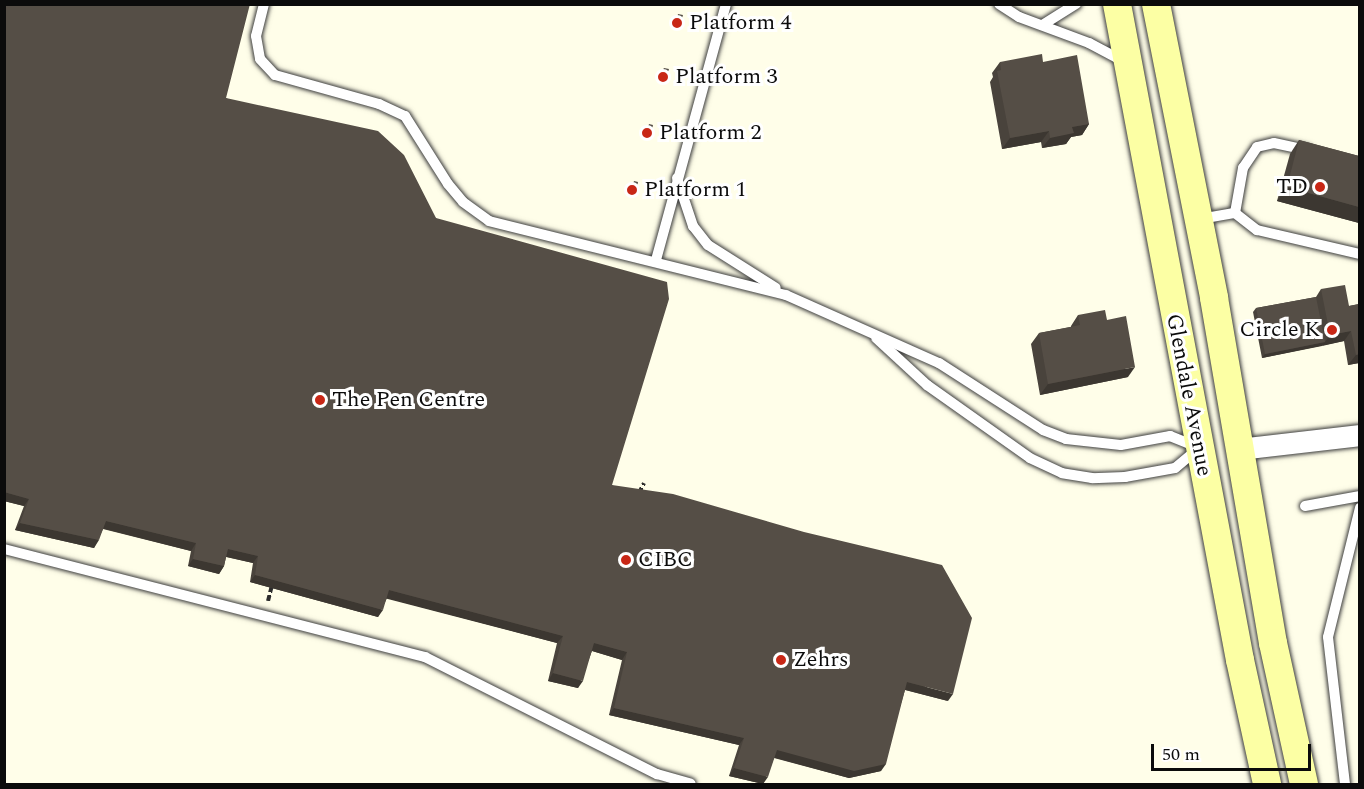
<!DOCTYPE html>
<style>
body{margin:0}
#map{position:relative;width:1364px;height:789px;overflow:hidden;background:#fffee9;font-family:Spectral,serif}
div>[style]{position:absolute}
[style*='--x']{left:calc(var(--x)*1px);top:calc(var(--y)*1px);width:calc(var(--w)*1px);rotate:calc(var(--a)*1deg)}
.path>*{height:4px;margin-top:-2px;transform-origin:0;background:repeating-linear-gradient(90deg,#2d2d2d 0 6px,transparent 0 9px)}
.roads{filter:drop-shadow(0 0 2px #3e3e3e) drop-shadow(0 0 2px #3e3e3e)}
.service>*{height:10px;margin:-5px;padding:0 5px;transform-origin:5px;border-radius:5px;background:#fff}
.minor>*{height:21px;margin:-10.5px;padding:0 10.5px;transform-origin:10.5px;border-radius:10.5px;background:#fff}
.secondary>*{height:28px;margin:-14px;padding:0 14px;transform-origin:14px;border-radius:14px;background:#fcffa4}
.wall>*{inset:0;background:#49433c}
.shaded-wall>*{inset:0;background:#3c3731}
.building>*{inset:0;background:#554e46}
.dots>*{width:16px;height:16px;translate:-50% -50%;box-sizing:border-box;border:3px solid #fff;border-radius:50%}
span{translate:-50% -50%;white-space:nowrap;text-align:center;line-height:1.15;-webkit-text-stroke:6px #fff;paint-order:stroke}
.poi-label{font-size:22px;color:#0b0b0b}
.left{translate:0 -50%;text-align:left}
.right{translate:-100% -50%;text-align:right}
.street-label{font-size:22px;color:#0b0b0b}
.frame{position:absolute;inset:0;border:6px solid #0b0b0b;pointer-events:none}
.scale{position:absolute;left:1151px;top:744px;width:160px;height:27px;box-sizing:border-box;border:3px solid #0b0b0b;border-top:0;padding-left:8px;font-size:18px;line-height:21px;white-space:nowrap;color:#0b0b0b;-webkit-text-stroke:4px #fff;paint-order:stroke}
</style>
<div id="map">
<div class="path">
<div style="--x:639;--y:493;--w:11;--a:-63"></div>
<div style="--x:268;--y:601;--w:16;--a:-76"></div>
</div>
<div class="roads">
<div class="service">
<div style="--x:264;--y:4;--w:33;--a:104"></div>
<div style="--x:256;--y:36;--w:23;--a:80"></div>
<div style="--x:260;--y:59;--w:22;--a:47"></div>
<div style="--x:275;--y:75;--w:108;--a:15.6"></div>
<div style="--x:379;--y:104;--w:29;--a:25"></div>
<div style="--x:405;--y:116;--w:80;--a:57.7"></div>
<div style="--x:448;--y:184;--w:23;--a:50"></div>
<div style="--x:463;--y:202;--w:32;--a:36"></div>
<div style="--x:489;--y:221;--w:306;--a:14"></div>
<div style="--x:786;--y:295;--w:167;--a:24"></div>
<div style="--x:939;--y:363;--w:124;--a:32.8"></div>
<div style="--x:1043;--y:430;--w:25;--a:21"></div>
<div style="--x:1066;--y:439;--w:55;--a:6.2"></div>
<div style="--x:1121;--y:445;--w:50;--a:-10.4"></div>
<div style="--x:1170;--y:436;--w:31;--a:22"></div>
<div style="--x:1199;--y:448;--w:31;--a:140"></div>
<div style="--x:1175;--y:468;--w:51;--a:169.8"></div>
<div style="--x:1125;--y:477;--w:33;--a:178"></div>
<div style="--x:1092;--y:478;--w:30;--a:-171"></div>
<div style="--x:1062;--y:473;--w:35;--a:-155"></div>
<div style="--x:1030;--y:458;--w:126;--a:-144.7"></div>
<div style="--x:927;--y:385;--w:69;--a:-137.3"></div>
<div style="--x:999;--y:4;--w:24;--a:33"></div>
<div style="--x:1019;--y:17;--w:75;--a:20.4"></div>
<div style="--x:1089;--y:43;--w:40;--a:28"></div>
<div style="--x:1044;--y:24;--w:38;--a:-32"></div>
<div style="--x:677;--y:178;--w:51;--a:71.6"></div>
<div style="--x:693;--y:226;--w:24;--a:52"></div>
<div style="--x:708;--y:245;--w:80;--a:32.3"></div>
<div style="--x:1235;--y:213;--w:46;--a:-79.9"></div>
<div style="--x:1243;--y:168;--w:25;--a:-56"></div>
<div style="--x:1257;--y:147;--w:17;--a:-13"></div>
<div style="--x:1274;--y:143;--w:34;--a:12"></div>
<div style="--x:1200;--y:219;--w:36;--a:-10"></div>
<div style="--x:1235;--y:213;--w:28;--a:38"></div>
<div style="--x:1257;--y:230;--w:106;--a:13.1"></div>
<div style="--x:656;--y:260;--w:265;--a:-74.7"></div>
<div style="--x:1305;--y:506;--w:56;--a:-10.3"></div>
<div style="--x:4;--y:549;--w:435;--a:14.4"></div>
<div style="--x:425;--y:657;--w:260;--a:26.8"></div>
<div style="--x:657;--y:774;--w:35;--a:16"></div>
<div style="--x:1345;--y:784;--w:148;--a:-96.6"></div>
<div style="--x:1328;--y:637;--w:133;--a:-76.1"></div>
</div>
<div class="minor">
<div style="--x:1239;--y:449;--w:122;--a:-6.6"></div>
</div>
<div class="secondary">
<div style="--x:1117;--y:4;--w:667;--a:79.38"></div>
<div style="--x:1240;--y:660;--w:127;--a:77.7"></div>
<div style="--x:1156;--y:4;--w:300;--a:78.8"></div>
<div style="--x:1214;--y:298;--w:350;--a:80.3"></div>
<div style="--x:1273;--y:643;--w:144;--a:77.6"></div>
</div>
</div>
<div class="wall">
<div style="clip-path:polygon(4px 4px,226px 98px,436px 218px,612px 485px,948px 701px,905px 690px,881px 771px,849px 778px,774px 758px,763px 784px,729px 776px,739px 745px,609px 715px,622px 660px,592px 651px,578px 688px,548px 681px,557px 643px,387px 598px,378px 617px,250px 582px,253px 563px,226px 557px,224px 566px,219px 574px,188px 566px,191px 551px,103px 529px,94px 548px,15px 530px,24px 506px,4px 501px)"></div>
<div style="clip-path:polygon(1000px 62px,1043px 62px,1089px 124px,1082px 135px,1071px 137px,1066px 144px,1042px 148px,1041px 142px,1002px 149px,990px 82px,993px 77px,992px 73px)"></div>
<div style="clip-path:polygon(664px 68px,663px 82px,659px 81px,662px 72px)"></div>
<div style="clip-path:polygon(1299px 140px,1359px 156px,1359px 223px,1277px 201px,1290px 154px)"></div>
<div style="clip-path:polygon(1321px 289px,1349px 306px,1359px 304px,1359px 363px,1348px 365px,1344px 341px,1262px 358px,1253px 312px,1256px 308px,1316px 297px)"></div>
<div style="clip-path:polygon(1078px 315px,1107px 320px,1128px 377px,1040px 395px,1031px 344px,1039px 333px,1071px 327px,1071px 326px)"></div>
</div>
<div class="shaded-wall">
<div style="clip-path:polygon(676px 23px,680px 25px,678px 29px,673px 27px)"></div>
<div style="clip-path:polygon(662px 77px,666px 78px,663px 82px,659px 81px)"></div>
<div style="clip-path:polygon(1089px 124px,1082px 135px,1071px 137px,1066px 144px,1042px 148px,1050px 138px,1072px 127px)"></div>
<div style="clip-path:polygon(1049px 131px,1041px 142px,1002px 149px,1010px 138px)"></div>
<div style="clip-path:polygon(646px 133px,651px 134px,648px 138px,644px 137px)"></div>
<div style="clip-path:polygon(1287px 187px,1359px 207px,1359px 223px,1277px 201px)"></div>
<div style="clip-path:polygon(631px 191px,636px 192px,633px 195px,629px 194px)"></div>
<div style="clip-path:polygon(1351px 331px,1344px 341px,1322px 346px,1330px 335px)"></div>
<div style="clip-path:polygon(1325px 342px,1322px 346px,1262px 358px,1265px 354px)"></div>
<div style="clip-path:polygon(1359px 354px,1359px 363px,1348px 365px,1356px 355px)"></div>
<div style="clip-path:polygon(1135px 367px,1128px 377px,1040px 395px,1048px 384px)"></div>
<div style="clip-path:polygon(4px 492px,29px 499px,24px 506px,4px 501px)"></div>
<div style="clip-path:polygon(106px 521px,196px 543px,191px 551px,101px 528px)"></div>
<div style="clip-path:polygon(20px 523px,99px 540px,94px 548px,15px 530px)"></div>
<div style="clip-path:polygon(228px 549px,258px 556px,253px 563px,223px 556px)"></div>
<div style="clip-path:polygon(193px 559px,224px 566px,219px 574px,188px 566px)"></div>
<div style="clip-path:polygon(255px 575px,383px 610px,378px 617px,250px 582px)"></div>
<div style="clip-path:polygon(389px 590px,563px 636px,557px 643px,384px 598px)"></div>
<div style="clip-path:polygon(594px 643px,627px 652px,622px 660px,589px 650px)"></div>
<div style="clip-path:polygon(553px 673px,583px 681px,578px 688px,548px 681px)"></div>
<div style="clip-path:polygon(907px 682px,953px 694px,948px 701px,902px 689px)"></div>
<div style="clip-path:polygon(614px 708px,744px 738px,739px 745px,609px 715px)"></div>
<div style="clip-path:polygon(777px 750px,886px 764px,881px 771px,849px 778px,772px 757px)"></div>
<div style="clip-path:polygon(734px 768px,768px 777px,763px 784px,729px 776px)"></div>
</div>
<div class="building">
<div style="clip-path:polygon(4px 4px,250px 4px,226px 98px,378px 131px,404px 155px,436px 218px,667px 282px,669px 299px,612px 485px,673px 494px,804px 532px,942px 565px,972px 618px,953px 694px,907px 682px,886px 764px,854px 771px,777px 750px,768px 777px,734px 768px,744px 738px,614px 708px,627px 652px,594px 643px,583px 681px,553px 673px,563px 636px,389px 590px,383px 610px,255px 575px,258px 556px,228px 549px,224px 566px,193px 559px,196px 543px,106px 521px,99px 540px,20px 523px,29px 499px,4px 492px)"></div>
<div style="clip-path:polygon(678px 14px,683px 15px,680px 25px,676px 23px)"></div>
<div style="clip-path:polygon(1042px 54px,1043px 62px,1077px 55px,1089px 124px,1072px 127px,1074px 133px,1050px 138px,1049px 131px,1010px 138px,997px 71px,1001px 70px,1000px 62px)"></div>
<div style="clip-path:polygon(664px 68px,669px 69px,666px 78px,662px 77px)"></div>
<div style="clip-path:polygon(649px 124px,653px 125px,651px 134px,646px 133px)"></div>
<div style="clip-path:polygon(1299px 140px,1359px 156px,1359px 207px,1287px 187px)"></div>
<div style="clip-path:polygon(634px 181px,638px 182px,636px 192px,631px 191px)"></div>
<div style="clip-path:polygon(1345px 285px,1349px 306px,1359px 304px,1359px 354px,1356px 355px,1351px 331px,1330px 335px,1321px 289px)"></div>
<div style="clip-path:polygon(1316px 297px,1325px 342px,1265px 354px,1256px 308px)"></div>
<div style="clip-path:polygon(1105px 310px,1107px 320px,1126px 316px,1135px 367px,1048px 384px,1039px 333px,1080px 325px,1078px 315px)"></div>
</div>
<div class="dots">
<div style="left:677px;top:23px;background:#c82716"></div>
<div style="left:663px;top:77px;background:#c82716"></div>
<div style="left:647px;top:133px;background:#c82716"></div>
<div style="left:1320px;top:187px;background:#c82716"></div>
<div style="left:632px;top:190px;background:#c82716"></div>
<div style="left:1332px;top:330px;background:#c82716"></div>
<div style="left:320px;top:400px;background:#c82716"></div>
<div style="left:626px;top:560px;background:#c82716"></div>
<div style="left:781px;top:660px;background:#c82716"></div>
</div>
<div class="poi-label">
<span class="left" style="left:689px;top:23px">Platform 4</span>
<span class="left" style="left:675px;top:77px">Platform 3</span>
<span class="left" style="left:659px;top:133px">Platform 2</span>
<span class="right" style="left:1308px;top:187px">TD</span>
<span class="left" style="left:644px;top:190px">Platform 1</span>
<span class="right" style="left:1320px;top:330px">Circle K</span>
<span class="left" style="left:332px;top:400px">The Pen Centre</span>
<span class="left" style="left:638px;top:560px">CIBC</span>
<span class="left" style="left:793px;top:660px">Zehrs</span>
</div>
<div class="street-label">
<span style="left:1189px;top:395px;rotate:79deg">Glendale Avenue</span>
</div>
<div class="frame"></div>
<div class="scale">50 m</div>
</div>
